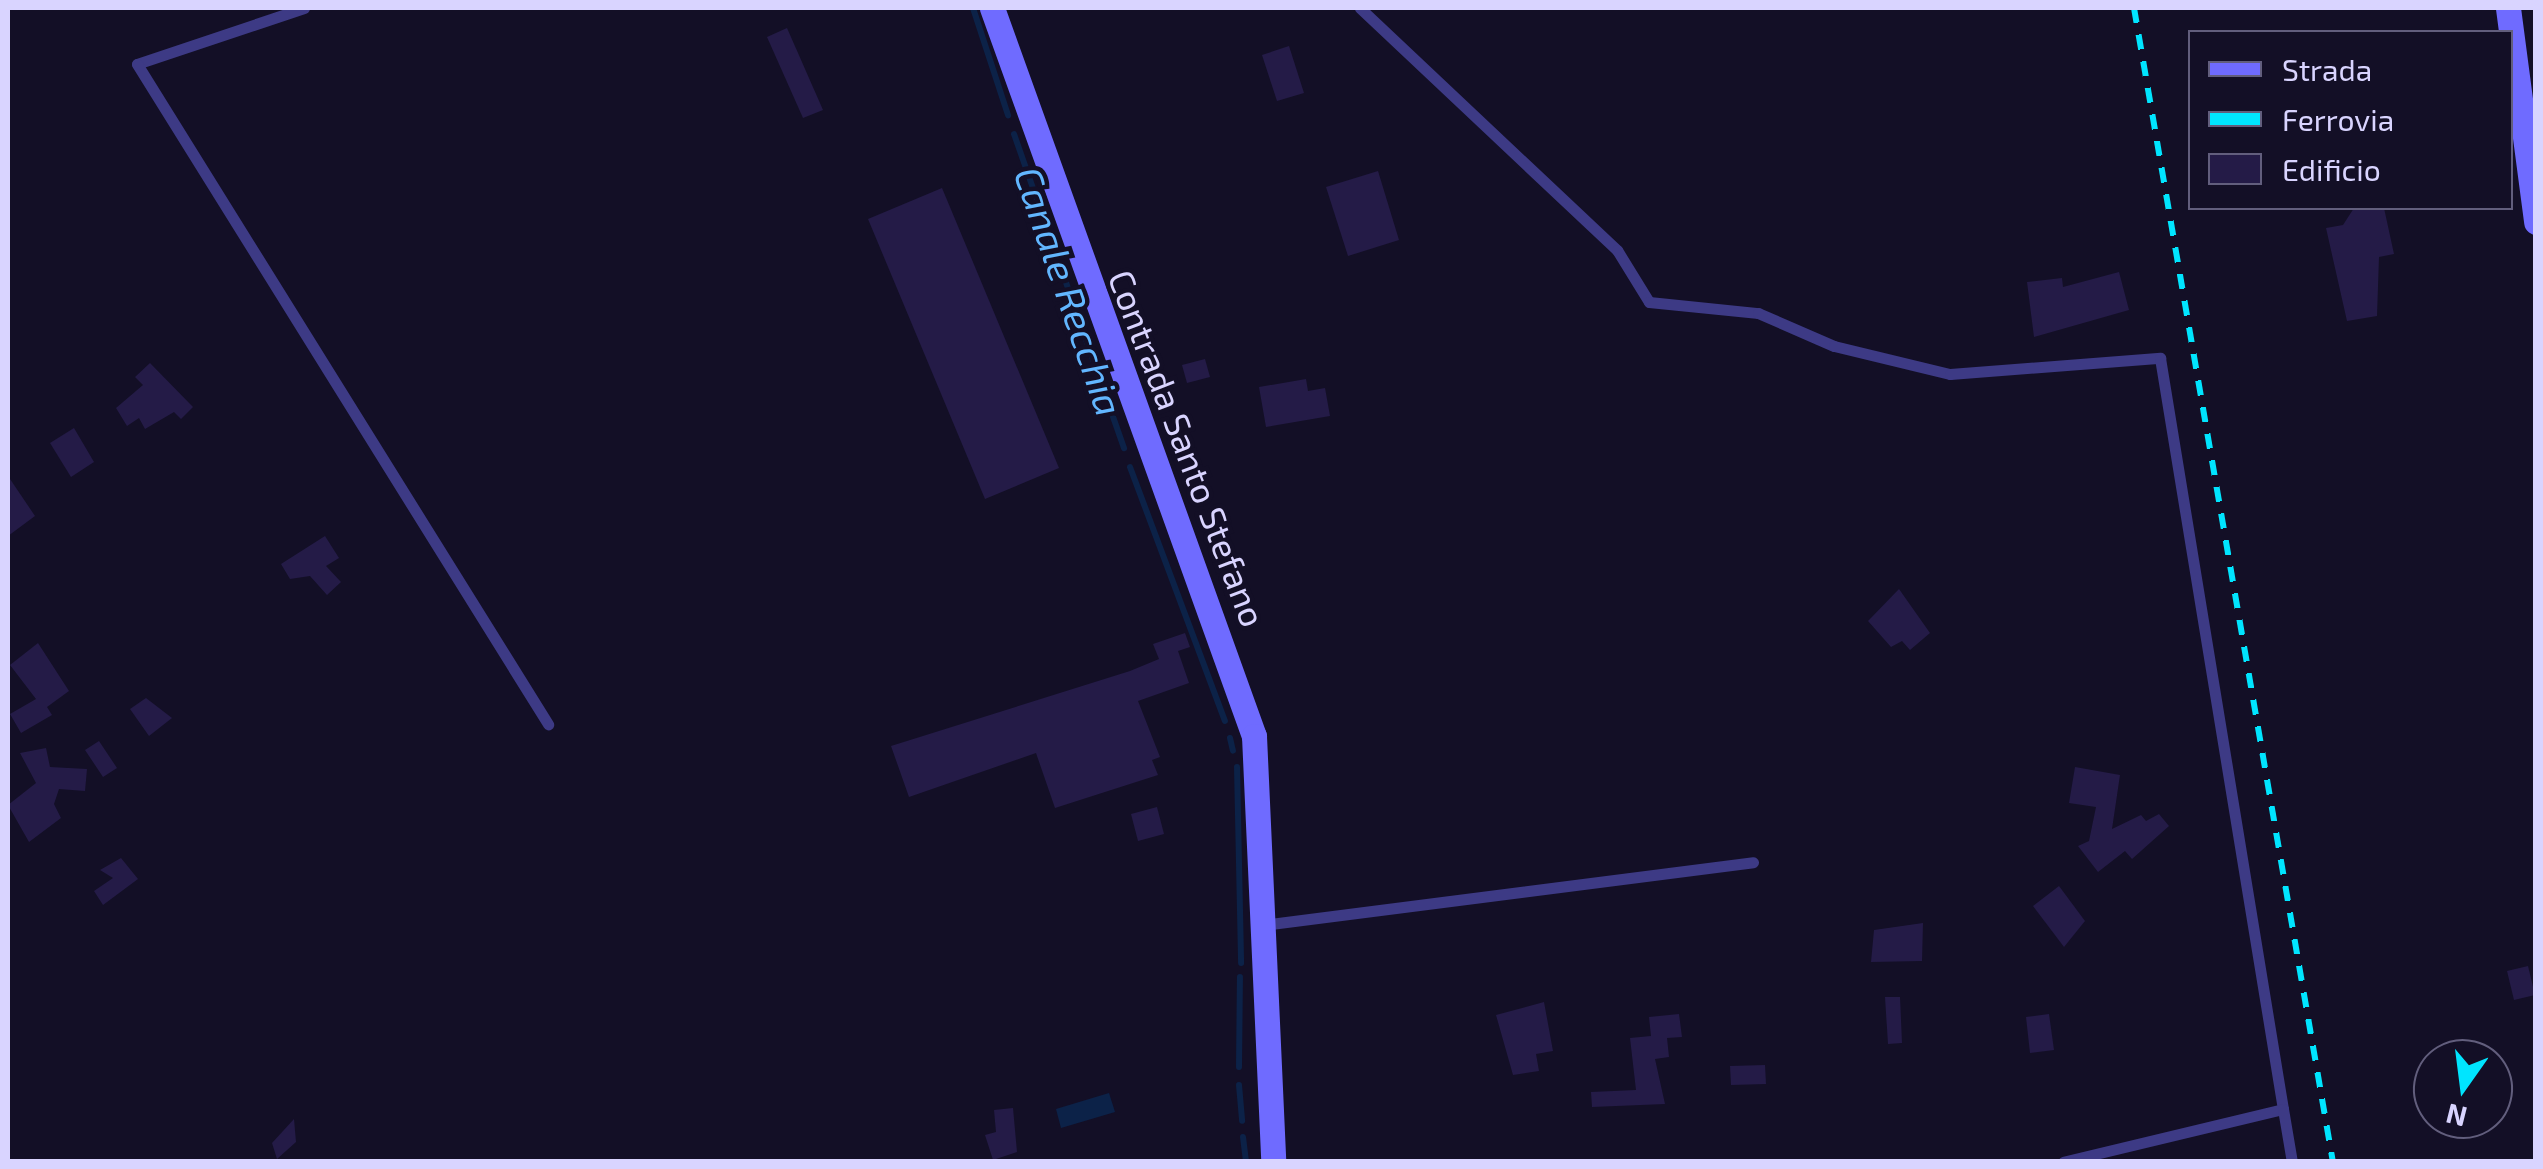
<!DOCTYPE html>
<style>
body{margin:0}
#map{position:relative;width:2543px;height:1169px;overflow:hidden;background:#130f26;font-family:"Exo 2",sans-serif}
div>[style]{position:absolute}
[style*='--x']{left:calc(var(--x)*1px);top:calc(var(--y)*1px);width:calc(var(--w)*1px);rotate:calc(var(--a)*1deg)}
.water>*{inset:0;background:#0c2248}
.stream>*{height:6px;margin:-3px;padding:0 3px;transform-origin:3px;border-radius:3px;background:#0c2248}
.building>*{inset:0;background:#241b47}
.lane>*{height:11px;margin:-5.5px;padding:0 5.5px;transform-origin:5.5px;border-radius:5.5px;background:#3d3a85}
.secondary>*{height:25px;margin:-12.5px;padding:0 12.5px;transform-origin:12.5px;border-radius:12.5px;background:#6f6bff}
.rail>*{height:6px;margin-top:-3px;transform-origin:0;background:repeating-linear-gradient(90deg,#00e5ff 0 15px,transparent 0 27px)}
span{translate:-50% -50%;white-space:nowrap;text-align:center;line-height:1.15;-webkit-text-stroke:9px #130f26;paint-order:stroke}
.street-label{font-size:35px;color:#d9d4ff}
.water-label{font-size:38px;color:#62b6ff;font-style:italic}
.frame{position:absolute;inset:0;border:10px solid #d9d4ff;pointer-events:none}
.legend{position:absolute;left:2188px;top:30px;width:325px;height:180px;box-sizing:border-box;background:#130f26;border:2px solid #625e7d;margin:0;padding:12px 18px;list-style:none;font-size:30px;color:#d9d4ff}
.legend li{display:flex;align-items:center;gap:20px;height:50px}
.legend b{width:50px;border:2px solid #625e7d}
.north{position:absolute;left:2413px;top:1039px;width:100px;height:100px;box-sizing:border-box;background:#130f26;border:2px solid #625e7d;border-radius:50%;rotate:194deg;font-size:28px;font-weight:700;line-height:40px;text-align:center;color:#d9d4ff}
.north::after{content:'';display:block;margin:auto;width:35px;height:45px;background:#00e5ff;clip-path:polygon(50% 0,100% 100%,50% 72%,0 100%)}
</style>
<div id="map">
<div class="water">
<div style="clip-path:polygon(1109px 1093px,1115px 1112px,1061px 1128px,1056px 1109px)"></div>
</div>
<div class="stream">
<div style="--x:973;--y:8;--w:113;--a:71.9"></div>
<div style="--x:1014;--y:134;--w:333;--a:70.7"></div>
<div style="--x:1130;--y:467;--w:271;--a:69.5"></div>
<div style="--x:1230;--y:738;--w:13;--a:77"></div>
<div style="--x:1237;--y:767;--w:196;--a:88.8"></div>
<div style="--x:1239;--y:1067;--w:90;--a:-89.4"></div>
<div style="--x:1239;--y:1085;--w:36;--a:85"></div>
<div style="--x:1243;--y:1137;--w:25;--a:83"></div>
</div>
<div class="building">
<div style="clip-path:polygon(787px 28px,823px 110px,803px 118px,767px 37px)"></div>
<div style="clip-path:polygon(1289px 46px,1304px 93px,1277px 101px,1262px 55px)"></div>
<div style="clip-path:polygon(1378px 171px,1399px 240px,1348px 256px,1326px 187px)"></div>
<div style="clip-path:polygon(942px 188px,1059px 468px,985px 499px,868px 219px)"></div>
<div style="clip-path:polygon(2354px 208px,2384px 208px,2394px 254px,2379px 257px,2377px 316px,2347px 321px,2326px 228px,2343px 225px)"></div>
<div style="clip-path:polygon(2119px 272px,2129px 310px,2034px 337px,2027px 282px,2062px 278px,2063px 287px)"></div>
<div style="clip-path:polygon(1205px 359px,1210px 377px,1187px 383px,1182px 365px)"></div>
<div style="clip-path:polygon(150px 363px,193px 407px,181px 419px,174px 412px,145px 429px,139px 418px,127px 426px,116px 408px,143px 385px,135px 377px)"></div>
<div style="clip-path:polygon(1306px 379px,1308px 391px,1325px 388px,1330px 416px,1266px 427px,1259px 387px)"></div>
<div style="clip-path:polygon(74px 428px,94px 462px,71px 477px,50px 443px)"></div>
<div style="clip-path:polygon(8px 476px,35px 516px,8px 536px)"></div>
<div style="clip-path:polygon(325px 536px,339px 558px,326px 566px,341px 582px,327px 595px,310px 576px,290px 579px,281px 564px)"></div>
<div style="clip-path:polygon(1899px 589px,1930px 633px,1910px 650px,1902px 641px,1891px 647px,1868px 621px)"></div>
<div style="clip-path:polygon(1185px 633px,1190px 647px,1178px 651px,1189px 683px,1138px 701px,1160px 757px,1152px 760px,1158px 775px,1055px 808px,1036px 753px,909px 797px,891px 746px,1130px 671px,1159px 659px,1153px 644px)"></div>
<div style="clip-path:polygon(38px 643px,69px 691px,47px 707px,52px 715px,21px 733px,10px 714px,36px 699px,10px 665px)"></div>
<div style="clip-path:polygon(146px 698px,172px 718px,149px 736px,130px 709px)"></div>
<div style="clip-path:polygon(99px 741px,117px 768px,103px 777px,85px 750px)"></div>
<div style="clip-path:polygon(46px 748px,50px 767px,87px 769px,85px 791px,59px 789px,54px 804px,61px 818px,29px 842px,8px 805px,36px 783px,20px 753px)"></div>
<div style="clip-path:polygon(2075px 767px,2120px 775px,2112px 829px,2141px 815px,2146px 821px,2159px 814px,2169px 826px,2132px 859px,2125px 851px,2098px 872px,2078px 846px,2089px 841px,2096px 807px,2069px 803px)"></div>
<div style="clip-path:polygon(1157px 807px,1164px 834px,1138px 841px,1131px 814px)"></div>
<div style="clip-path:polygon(121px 858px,138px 879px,103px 905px,94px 891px,113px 878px,100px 870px)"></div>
<div style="clip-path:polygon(2059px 886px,2085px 921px,2064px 947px,2033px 906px)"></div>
<div style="clip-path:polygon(1923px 923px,1922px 961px,1871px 962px,1874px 930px)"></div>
<div style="clip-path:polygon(2528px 966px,2535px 995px,2514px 1000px,2507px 971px)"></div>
<div style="clip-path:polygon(1885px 997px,1900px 997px,1902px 1043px,1888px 1044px)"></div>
<div style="clip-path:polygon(1544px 1002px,1553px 1051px,1536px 1054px,1539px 1071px,1513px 1075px,1496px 1015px)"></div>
<div style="clip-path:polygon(1679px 1014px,1682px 1037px,1667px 1038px,1669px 1057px,1655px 1059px,1665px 1104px,1592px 1107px,1591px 1092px,1636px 1090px,1630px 1038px,1651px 1036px,1649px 1017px)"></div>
<div style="clip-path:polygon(2049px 1014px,2054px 1050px,2030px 1053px,2026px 1017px)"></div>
<div style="clip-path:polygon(1765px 1065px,1766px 1084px,1731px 1085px,1730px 1066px)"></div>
<div style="clip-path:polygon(1013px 1108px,1017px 1152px,993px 1160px,985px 1135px,996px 1132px,994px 1110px)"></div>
<div style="clip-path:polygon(294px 1119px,296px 1142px,277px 1159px,272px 1143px)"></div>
</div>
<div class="lane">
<div style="--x:304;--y:8;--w:176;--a:161.5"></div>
<div style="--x:137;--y:64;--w:778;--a:58.09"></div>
<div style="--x:1360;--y:8;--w:353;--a:43.3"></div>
<div style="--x:1617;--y:250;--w:61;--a:58.4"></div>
<div style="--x:1649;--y:302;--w:110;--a:5.8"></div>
<div style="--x:1758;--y:313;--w:83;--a:23.5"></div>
<div style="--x:1834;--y:346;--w:119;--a:13.6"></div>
<div style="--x:1950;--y:374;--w:211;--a:-4.4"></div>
<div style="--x:2160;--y:358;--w:761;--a:80.7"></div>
<div style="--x:2283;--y:1109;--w:226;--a:166.5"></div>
<div style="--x:1263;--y:925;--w:494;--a:-7.3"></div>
<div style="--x:2283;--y:1109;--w:54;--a:80.4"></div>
</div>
<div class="secondary">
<div style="--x:992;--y:8;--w:774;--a:70.21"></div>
<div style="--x:1254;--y:736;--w:426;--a:87.4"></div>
<div style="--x:2508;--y:8;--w:216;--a:82.5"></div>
</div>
<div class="rail">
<div style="--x:2134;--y:8;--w:1171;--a:80.22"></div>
</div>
<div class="street-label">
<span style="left:1188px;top:448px;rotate:69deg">Contrada Santo Stefano</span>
</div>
<div class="water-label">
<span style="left:1069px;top:291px;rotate:71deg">Canale Recchia</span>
</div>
<div class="frame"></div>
<ul class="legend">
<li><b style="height:12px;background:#6f6bff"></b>Strada</li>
<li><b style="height:12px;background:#00e5ff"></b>Ferrovia</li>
<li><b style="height:28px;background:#241b47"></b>Edificio</li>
</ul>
<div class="north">N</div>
</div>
